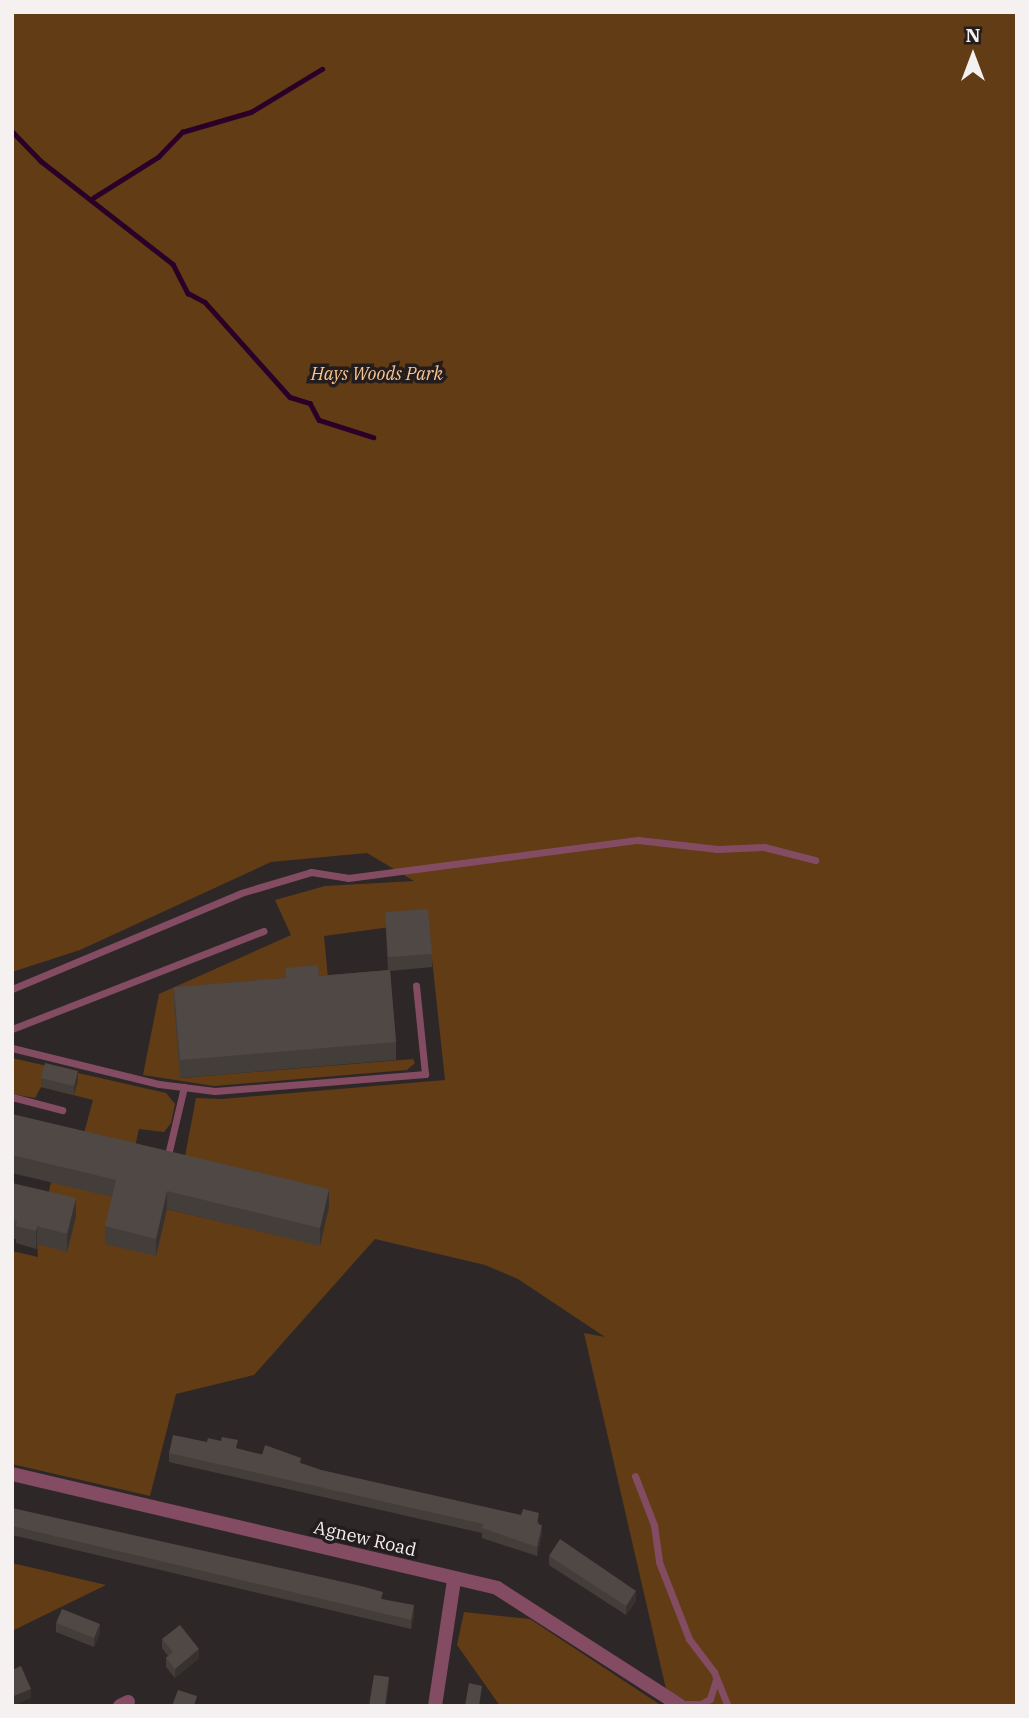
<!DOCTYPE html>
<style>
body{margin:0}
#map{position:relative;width:1029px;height:1718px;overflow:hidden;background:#2e2727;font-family:"IBM Plex Serif",serif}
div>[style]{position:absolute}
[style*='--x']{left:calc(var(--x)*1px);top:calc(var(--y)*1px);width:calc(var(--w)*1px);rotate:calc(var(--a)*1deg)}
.green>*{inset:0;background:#623c15}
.stream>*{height:4.5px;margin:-2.25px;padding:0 2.25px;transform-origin:2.25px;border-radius:2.25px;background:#2b0028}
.service>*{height:7px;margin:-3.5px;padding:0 3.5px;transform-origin:3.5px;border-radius:3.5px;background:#834c63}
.minor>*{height:14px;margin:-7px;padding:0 7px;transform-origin:7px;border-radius:7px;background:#834c63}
.wall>*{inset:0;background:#443e3b}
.shaded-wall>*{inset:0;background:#373230}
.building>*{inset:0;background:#4f4845}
span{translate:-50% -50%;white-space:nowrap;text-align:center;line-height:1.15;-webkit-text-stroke:7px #241d1d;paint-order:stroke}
.park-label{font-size:18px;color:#fbc493;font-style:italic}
.street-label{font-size:18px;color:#f6f1f1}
.frame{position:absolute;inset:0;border:14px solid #f6f1f1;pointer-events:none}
.north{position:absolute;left:938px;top:21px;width:70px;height:70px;-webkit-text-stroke:5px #241d1d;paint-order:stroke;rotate:0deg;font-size:19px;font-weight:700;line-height:28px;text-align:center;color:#f6f1f1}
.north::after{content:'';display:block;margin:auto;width:24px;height:32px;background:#f6f1f1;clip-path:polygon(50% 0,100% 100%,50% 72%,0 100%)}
</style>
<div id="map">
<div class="green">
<div style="clip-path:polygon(12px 12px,1017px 12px,1017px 1706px,695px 1706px,666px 1689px,584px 1333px,605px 1337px,518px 1279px,485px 1265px,375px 1239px,254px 1375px,176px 1394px,150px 1496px,12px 1464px,12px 1251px,38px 1257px,37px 1244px,67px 1251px,76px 1216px,45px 1208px,51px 1182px,320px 1245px,182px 1172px,196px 1098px,222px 1099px,445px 1080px,428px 922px,324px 936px,328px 978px,181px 1078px,413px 1059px,415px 1063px,407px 1070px,214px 1086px,143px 1075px,159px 994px,291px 935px,275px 900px,325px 886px,414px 881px,367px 853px,271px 862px,80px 950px,12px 972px)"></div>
<div style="clip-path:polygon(12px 1058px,166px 1093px,175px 1104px,171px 1123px,164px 1132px,139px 1129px,132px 1160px,80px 1148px,93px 1100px,41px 1087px,35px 1098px,12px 1094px)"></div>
<div style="clip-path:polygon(12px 1563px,106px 1585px,12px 1631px)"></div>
<div style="clip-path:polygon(464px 1612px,530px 1619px,662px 1706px,500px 1706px,457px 1645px)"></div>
</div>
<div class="stream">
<div style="--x:12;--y:131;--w:42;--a:46"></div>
<div style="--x:41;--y:161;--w:167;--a:38"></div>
<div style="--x:173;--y:264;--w:33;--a:63"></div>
<div style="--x:188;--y:293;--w:19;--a:28"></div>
<div style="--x:205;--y:302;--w:127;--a:48.2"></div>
<div style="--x:290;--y:397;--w:21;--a:17"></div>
<div style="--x:310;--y:403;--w:19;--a:62"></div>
<div style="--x:319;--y:420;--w:57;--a:17.5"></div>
<div style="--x:93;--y:198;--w:77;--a:-32.2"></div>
<div style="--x:158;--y:157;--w:35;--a:-46"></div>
<div style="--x:182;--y:132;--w:72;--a:-16.2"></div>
<div style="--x:251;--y:112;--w:83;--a:-31.2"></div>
</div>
<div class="service">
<div style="--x:12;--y:989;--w:248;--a:-22.7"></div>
<div style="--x:241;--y:893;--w:73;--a:-16.7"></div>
<div style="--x:311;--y:872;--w:37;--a:9"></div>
<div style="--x:348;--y:878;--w:292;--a:-7.5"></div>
<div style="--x:638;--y:840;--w:80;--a:6.5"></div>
<div style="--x:717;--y:849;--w:47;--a:-2.4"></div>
<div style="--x:764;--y:847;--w:53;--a:14.3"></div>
<div style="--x:12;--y:1029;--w:270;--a:-21.3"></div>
<div style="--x:12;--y:1048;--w:151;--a:13.8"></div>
<div style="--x:159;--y:1084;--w:56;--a:7.1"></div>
<div style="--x:215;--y:1091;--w:211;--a:-4.6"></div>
<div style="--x:425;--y:1074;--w:89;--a:-95.8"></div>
<div style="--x:12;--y:1097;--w:52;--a:14.6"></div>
<div style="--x:168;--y:1155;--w:70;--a:-76.8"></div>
<div style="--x:635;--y:1476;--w:53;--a:68.8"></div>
<div style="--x:654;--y:1525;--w:37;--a:82"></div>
<div style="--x:659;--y:1562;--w:83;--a:68.7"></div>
<div style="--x:689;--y:1639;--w:41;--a:52.9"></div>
<div style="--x:714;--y:1672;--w:37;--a:68"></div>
<div style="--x:679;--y:1704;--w:22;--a:0"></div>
<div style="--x:701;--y:1704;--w:10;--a:-29"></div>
<div style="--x:710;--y:1699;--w:21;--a:-73"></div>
</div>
<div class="minor">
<div style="--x:12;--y:1474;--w:498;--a:13.2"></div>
<div style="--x:497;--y:1588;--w:219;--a:32.7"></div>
<div style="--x:120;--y:1706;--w:9;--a:-27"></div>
<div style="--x:435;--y:1706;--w:127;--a:-81.4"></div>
</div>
<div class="wall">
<div style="clip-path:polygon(385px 912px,432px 954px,432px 967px,390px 971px,396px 1042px,396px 1060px,180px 1078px,174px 1005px,174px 987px,285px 978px,285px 968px,319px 976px,388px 970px)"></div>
<div style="clip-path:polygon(41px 1078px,78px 1080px,74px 1095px,41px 1087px)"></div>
<div style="clip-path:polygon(12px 1114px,329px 1207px,320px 1246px,167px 1209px,156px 1256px,105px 1244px,105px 1226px,112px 1197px,12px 1173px)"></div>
<div style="clip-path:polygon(12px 1183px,76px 1216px,67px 1252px,37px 1244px,36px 1249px,16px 1243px,16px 1239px,12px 1238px)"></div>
<div style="clip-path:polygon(238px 1449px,301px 1463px,321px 1470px,539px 1522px,539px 1524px,542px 1534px,537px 1556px,482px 1538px,482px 1533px,169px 1462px,169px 1453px)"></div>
<div style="clip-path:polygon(12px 1508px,383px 1599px,414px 1614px,411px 1629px,12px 1535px)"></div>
<div style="clip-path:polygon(549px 1556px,636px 1601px,626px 1615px,549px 1565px)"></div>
<div style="clip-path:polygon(56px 1623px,100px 1633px,94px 1647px,56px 1632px)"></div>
<div style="clip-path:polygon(162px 1639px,199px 1658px,175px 1678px,166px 1667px,166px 1658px,168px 1656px,162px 1648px)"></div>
</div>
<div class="shaded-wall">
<div style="clip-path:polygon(78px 1071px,78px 1080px,74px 1095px,74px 1086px)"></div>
<div style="clip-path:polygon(329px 1189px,329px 1207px,320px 1246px,320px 1228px)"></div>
<div style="clip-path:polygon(167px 1191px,167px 1209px,156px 1256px,156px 1239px)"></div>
<div style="clip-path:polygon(76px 1198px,76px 1216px,67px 1252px,67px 1234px)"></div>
<div style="clip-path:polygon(37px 1226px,37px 1244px,36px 1249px,36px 1231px)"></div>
<div style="clip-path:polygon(542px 1525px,542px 1534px,537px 1556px,537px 1547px)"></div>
<div style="clip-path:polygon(636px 1591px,636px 1601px,626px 1615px,626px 1606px)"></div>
<div style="clip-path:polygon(414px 1605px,414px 1614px,411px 1629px,411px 1620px)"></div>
<div style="clip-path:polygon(100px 1624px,100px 1633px,94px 1647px,94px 1638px)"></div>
<div style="clip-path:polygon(199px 1649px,199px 1658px,175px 1678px,175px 1669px)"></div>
<div style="clip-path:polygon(389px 1677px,389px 1685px,386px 1706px,385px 1706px)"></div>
<div style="clip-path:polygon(31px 1689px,31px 1698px,12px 1706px,12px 1697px)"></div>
</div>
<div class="building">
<div style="clip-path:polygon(428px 909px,432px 954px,388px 957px,385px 912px)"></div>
<div style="clip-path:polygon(318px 965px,319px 976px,390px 970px,396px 1042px,180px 1060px,174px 987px,286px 978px,285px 968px)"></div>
<div style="clip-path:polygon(45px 1063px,78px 1071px,74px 1086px,41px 1078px)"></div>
<div style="clip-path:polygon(12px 1114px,329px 1189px,320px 1228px,167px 1191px,156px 1239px,105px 1226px,116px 1180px,12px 1155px)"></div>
<div style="clip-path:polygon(12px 1183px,76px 1198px,67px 1234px,37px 1226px,36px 1231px,16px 1226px,17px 1221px,12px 1220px)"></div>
<div style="clip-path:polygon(173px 1435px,207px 1442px,208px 1438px,221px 1441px,222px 1437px,238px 1440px,236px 1448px,262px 1455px,265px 1445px,301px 1458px,300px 1463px,321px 1470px,521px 1515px,523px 1509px,539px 1513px,537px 1524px,542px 1525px,537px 1547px,482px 1528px,483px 1524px,169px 1453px)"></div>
<div style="clip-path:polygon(12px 1508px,361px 1586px,383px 1592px,381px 1599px,414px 1605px,411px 1620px,12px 1526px)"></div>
<div style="clip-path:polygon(560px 1539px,636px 1591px,626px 1606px,549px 1556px)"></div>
<div style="clip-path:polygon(62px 1609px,100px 1624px,94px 1638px,56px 1623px)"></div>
<div style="clip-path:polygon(180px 1625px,199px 1649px,175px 1669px,166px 1658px,173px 1652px,162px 1639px)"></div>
<div style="clip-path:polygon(21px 1666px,31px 1689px,12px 1697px,12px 1670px)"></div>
<div style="clip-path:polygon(374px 1675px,389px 1677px,385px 1706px,369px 1706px)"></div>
<div style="clip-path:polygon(469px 1683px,482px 1686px,479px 1706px,465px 1706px)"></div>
<div style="clip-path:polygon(178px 1690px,197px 1696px,194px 1706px,172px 1706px)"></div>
</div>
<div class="park-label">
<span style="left:377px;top:374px">Hays Woods Park</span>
</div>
<div class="street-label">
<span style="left:365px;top:1539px;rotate:13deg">Agnew Road</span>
</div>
<div class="frame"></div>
<div class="north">N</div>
</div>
